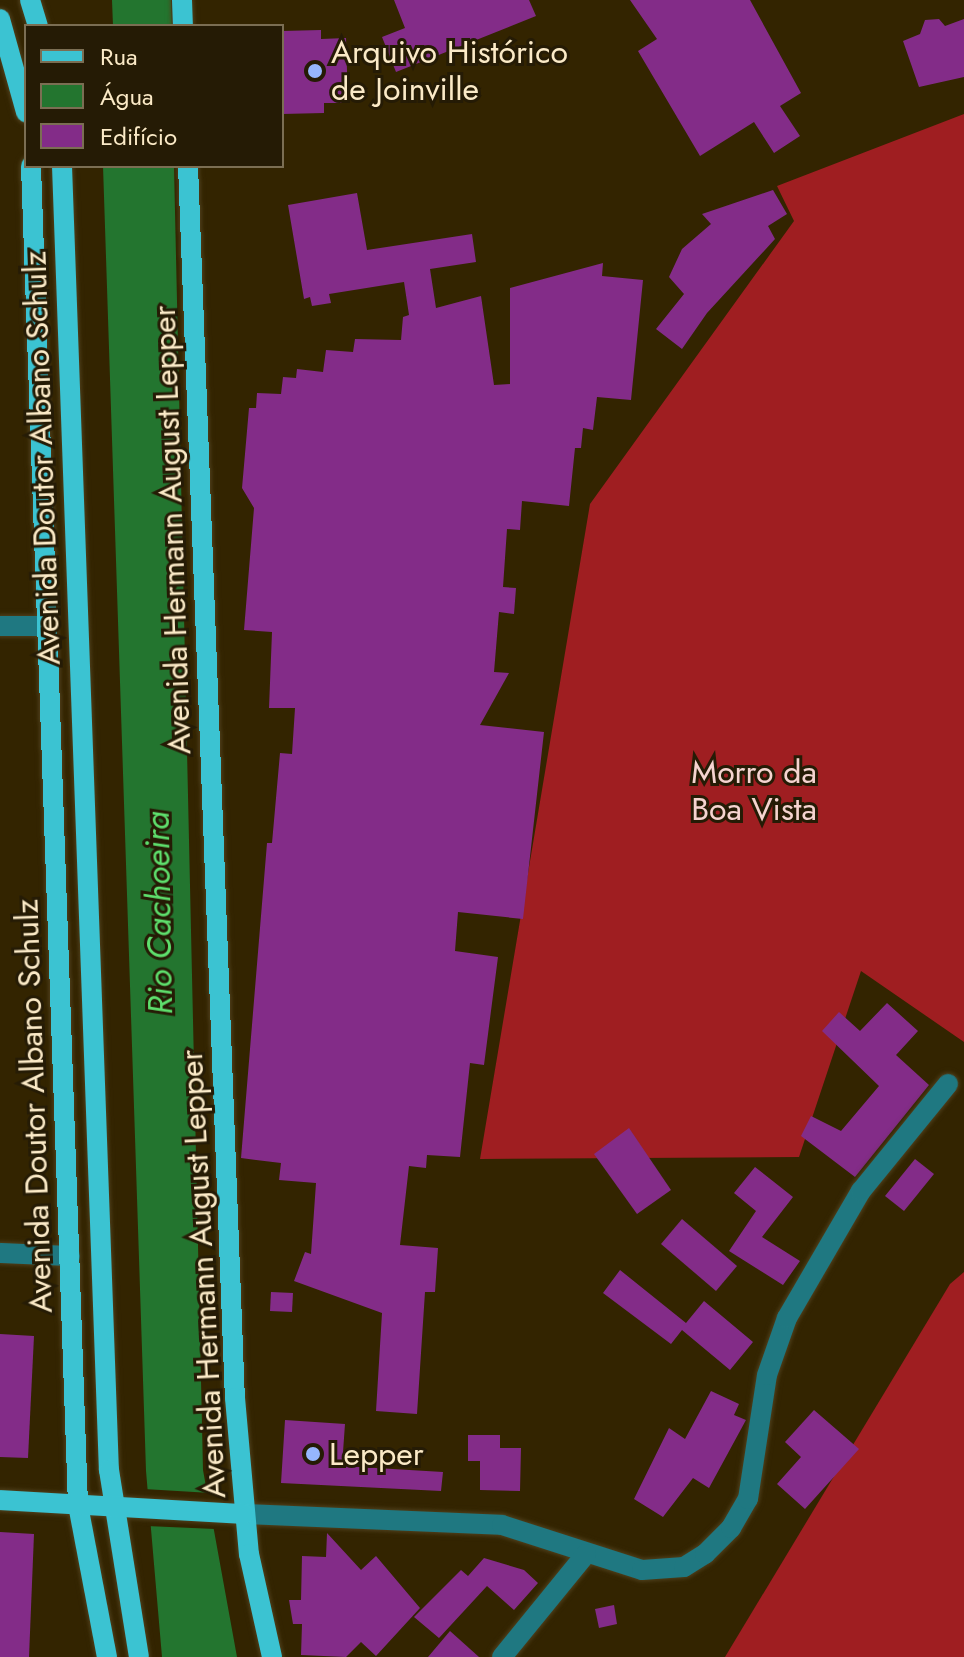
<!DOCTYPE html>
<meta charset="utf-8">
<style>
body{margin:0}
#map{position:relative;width:964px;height:1657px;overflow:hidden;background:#332400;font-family:Jost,sans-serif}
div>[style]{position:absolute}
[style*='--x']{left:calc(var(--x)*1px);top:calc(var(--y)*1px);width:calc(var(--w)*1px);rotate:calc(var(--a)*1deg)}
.forest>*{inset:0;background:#9f1e21}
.water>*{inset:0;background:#23752f}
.pier>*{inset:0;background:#332400}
.building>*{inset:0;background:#832c88}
.roads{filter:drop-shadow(0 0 2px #4f401c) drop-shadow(0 0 2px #4f401c)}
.minor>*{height:20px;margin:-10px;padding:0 10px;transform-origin:10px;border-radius:10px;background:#1f7881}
.major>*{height:20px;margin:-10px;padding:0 10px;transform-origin:10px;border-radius:10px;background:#3bc3d2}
.dots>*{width:22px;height:22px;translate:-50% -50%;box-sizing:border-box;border:4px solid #251b05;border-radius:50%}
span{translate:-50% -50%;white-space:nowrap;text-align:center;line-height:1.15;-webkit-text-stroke:6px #251b05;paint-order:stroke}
.poi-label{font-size:32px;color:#fbeac7}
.left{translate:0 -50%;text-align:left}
.street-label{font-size:32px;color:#fbeac7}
.park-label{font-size:32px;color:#f6d4d0}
.water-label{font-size:34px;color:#5ee06d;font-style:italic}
.legend{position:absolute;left:24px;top:24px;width:260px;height:144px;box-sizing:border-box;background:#251b05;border:2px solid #7b6e53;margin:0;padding:10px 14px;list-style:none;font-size:24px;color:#fbeac7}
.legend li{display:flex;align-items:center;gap:16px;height:40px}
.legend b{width:40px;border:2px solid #7b6e53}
</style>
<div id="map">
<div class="forest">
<div style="clip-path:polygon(964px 114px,964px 1042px,861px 971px,799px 1157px,480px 1159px,590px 504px,794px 221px,777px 186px)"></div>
<div style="clip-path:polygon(964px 1272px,964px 1657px,725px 1657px,950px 1284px)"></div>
</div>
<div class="water">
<div style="clip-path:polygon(112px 0,171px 0,172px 26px,113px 26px)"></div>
<div style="clip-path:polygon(103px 166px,174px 166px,203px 1470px,237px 1657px,162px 1657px,146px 1471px)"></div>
</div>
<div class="pier">
<div style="clip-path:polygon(144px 1489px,211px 1493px,215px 1529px,147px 1526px)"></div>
</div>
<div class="building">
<div style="clip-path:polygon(394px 0,529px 0,536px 16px,396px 72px,382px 37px,405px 28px)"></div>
<div style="clip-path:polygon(630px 0,750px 0,801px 93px,780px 106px,800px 136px,774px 153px,754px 122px,700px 156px,638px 51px,657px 39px)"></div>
<div style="clip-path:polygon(939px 19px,945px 26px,964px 19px,964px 77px,919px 87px,903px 41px,920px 34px,925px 20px)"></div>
<div style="clip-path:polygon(321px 30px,321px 39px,346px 38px,348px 103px,324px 103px,324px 113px,282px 114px,282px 31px)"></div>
<div style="clip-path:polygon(773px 190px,787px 214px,768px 226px,775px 239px,707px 313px,682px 349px,656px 329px,684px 294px,669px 277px,682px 249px,711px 224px,702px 214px)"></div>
<div style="clip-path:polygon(357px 193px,367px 250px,472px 234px,476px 262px,430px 269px,436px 308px,481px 296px,494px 385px,510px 384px,510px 288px,603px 263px,602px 276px,643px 280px,631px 400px,597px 397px,593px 430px,583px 428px,581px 448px,575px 448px,569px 506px,522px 501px,520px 530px,507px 529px,503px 587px,516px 588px,514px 614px,499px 612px,494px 672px,509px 673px,480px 725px,544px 732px,523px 919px,458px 912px,455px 951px,498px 957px,484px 1065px,470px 1063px,460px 1157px,427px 1155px,426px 1168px,409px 1166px,400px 1245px,438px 1248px,435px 1292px,425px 1292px,417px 1414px,376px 1411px,382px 1313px,294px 1281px,305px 1252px,311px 1254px,316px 1183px,279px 1180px,281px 1163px,241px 1158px,267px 843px,272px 843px,280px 753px,292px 754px,295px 708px,269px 708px,272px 632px,244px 630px,254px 508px,242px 488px,249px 408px,256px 408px,257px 393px,281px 394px,283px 377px,296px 378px,297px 369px,323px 372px,326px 350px,353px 352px,355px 339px,401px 340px,403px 317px,409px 315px,404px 282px,329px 294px,331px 303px,312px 306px,310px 297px,304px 299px,288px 205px)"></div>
<div style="clip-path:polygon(887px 1003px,918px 1031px,896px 1055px,929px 1085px,855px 1177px,801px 1136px,811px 1116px,841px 1131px,879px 1086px,822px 1031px,839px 1012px,860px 1031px)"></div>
<div style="clip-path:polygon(629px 1128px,671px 1190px,637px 1214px,594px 1154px)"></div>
<div style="clip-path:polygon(915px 1159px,934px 1174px,904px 1211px,885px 1196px)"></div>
<div style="clip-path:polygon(755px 1167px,793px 1197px,762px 1237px,800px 1261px,783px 1285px,729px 1251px,756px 1211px,734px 1193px)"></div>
<div style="clip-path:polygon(682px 1219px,737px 1266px,716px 1291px,661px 1244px)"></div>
<div style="clip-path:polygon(620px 1270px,686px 1323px,704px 1301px,753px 1342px,730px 1370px,682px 1330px,671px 1344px,603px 1293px)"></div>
<div style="clip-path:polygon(271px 1292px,293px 1293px,292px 1312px,270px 1311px)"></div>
<div style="clip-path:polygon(0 1334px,34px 1336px,28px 1458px,0 1457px)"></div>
<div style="clip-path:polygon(711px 1391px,739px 1404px,734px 1415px,746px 1420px,709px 1488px,693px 1478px,663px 1517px,634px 1499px,669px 1428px,685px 1439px)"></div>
<div style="clip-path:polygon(814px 1410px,859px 1449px,805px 1509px,777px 1484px,801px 1457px,785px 1442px)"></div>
<div style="clip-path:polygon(285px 1420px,345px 1424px,342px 1466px,443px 1472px,441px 1491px,281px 1483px)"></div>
<div style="clip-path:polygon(468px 1435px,500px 1435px,500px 1448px,521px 1448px,520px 1491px,480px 1490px,480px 1461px,468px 1461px)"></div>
<div style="clip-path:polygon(0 1532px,34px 1534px,29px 1657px,0 1657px)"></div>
<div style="clip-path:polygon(327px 1533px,361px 1570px,376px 1556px,420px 1608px,376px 1656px,361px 1642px,346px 1657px,301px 1655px,302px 1624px,293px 1624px,289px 1600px,301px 1600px,302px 1556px,326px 1557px)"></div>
<div style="clip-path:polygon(484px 1558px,524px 1570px,538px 1583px,514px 1610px,487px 1586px,439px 1638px,414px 1617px,461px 1570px,468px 1576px)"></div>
<div style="clip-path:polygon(614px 1605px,617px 1624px,599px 1628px,595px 1609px)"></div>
<div style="clip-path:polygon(450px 1631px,479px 1657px,428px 1657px)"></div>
</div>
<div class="roads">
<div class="minor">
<div style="--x:0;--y:626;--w:47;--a:0"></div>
<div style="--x:0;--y:1253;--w:70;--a:2.5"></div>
<div style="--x:244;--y:1514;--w:258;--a:2.4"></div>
<div style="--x:502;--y:1525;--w:147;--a:17.8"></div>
<div style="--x:642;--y:1570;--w:42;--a:-4.1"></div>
<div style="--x:684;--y:1567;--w:25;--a:-32"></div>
<div style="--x:705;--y:1554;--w:37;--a:-45"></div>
<div style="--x:731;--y:1528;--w:34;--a:-60"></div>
<div style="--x:748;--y:1499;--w:125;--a:-81.3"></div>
<div style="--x:767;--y:1375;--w:60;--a:-70.7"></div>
<div style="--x:787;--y:1318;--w:147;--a:-59.8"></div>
<div style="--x:861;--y:1191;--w:138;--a:-50.9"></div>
<div style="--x:502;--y:1657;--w:133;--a:-50.8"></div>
</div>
<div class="major">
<div style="--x:30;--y:0;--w:27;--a:73"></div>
<div style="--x:182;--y:0;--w:26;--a:88"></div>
<div style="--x:0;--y:19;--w:97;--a:74.4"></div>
<div style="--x:31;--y:166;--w:1340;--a:87.99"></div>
<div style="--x:78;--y:1505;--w:155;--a:79.2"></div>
<div style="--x:62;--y:166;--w:1305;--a:87.94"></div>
<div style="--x:109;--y:1470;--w:189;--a:80.9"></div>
<div style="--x:188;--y:166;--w:1233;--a:87.82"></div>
<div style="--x:235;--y:1398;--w:157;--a:84.9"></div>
<div style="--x:249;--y:1554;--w:106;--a:77.4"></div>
<div style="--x:0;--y:1500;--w:244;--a:3.3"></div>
</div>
</div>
<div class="dots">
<div style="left:315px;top:71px;background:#96b6fd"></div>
<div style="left:313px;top:1454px;background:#96b6fd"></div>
</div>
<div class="poi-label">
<span class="left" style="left:331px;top:71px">Arquivo Histórico<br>de Joinville</span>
<span class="left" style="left:329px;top:1454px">Lepper</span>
</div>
<div class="street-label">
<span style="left:42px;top:458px;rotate:-92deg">Avenida Doutor Albano Schulz</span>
<span style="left:172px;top:530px;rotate:-92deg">Avenida Hermann August Lepper</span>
<span style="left:34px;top:1106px;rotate:-92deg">Avenida Doutor Albano Schulz</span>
<span style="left:203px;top:1274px;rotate:-93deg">Avenida Hermann August Lepper</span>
</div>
<div class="park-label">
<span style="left:754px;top:791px">Morro da<br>Boa Vista</span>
</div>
<div class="water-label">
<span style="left:159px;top:913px;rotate:-91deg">Rio Cachoeira</span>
</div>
<ul class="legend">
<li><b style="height:10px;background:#3bc3d2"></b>Rua</li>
<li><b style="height:22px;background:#23752f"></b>Água</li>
<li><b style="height:22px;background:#832c88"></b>Edifício</li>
</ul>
</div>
